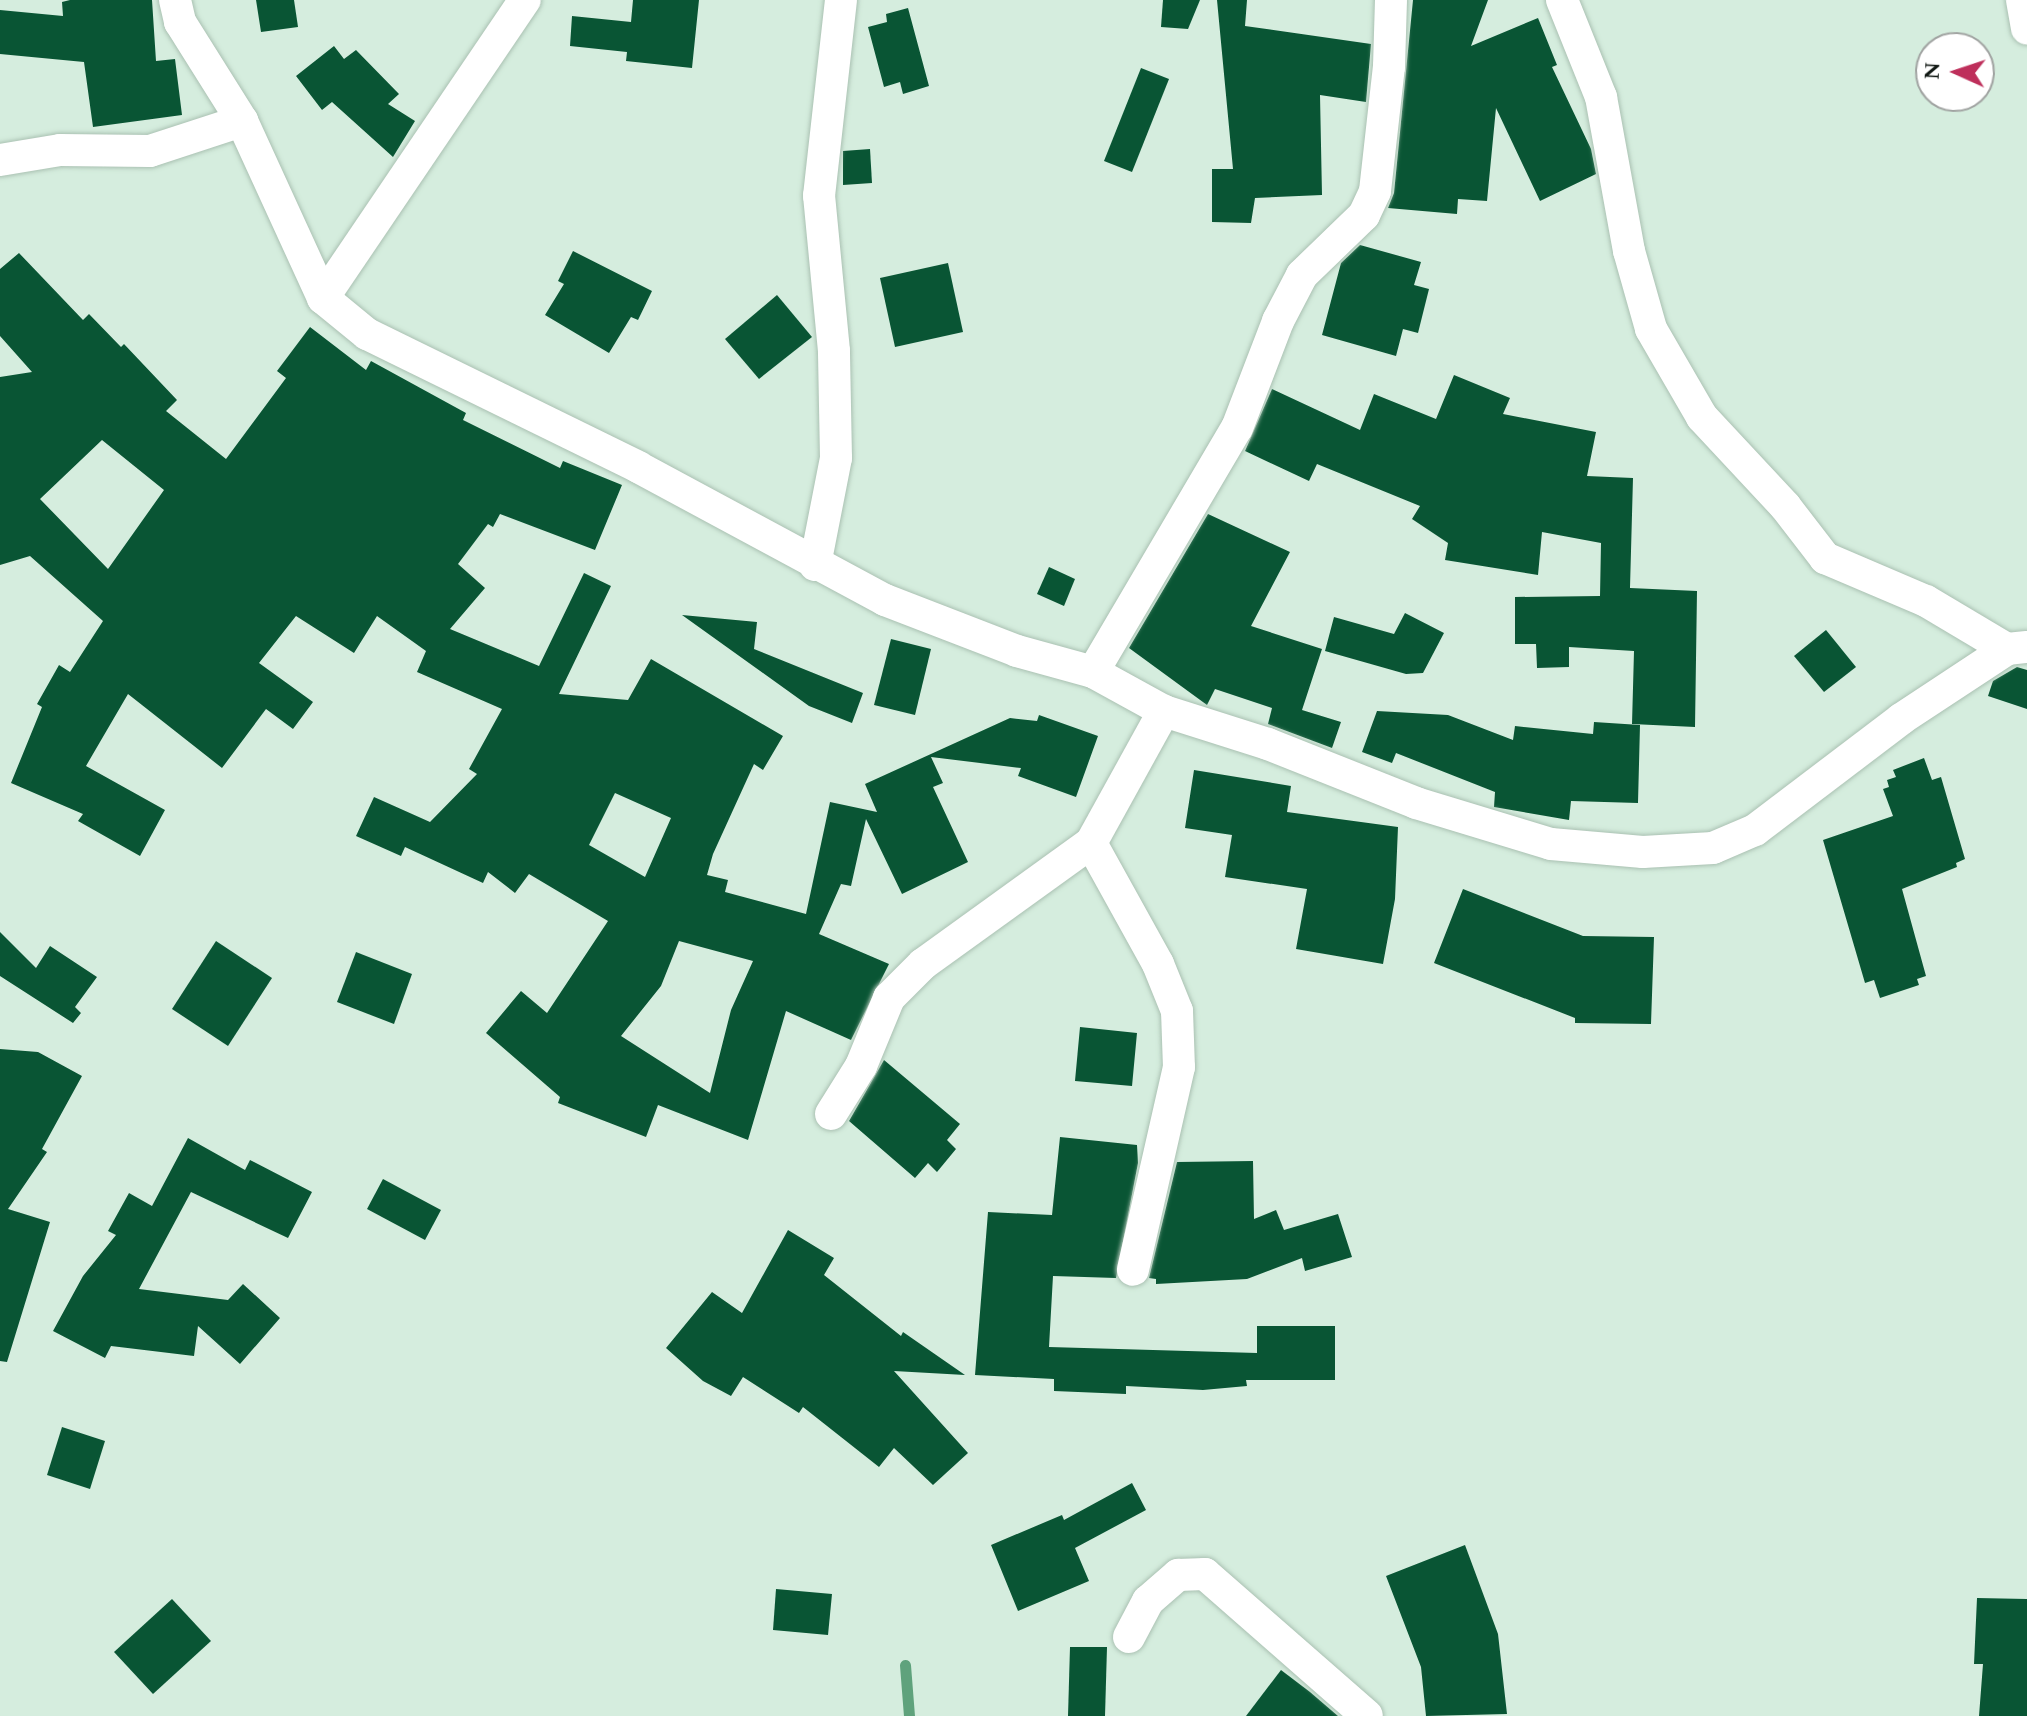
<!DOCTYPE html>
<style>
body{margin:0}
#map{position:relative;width:2027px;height:1716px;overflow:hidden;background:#d5edde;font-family:Spectral,serif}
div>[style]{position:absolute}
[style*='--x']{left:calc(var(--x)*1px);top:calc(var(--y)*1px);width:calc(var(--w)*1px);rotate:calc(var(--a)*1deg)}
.stream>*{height:11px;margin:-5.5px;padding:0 5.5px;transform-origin:5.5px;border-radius:5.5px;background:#5fa27c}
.building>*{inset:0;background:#095534}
.roads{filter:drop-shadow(0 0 2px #aac1b2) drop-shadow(0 0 2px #aac1b2)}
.minor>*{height:32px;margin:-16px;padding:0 16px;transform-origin:16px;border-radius:16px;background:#fff}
span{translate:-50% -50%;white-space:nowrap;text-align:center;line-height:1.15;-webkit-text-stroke:8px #fff;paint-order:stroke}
.north{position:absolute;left:1915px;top:32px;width:80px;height:80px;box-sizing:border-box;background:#fff;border:2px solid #a0a3a1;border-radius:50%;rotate:273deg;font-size:22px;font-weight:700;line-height:32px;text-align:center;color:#111914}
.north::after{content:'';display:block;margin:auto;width:28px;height:36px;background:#be2f5b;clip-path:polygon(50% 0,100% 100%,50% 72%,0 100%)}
</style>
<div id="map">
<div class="stream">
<div style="--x:905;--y:1665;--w:51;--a:85.5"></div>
</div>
<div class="building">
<div style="clip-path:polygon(70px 0,152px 0,156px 61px,175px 59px,182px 115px,93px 127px,84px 62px,0 54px,0 10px,63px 16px,62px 2px)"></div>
<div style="clip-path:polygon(256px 0,294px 0,298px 27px,261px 32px)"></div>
<div style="clip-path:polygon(633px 0,699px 0,692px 68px,626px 61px,627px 52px,570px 46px,572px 16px,631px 22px)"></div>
<div style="clip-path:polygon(1163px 0,1200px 0,1188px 29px,1161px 27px)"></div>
<div style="clip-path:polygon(1217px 0,1247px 0,1245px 26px,1371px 44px,1366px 102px,1320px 95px,1322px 195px,1255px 198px,1251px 223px,1212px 222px,1212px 169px,1233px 169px)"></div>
<div style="clip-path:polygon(1413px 0,1488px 0,1471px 46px,1538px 18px,1557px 65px,1552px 67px,1591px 149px,1596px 174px,1540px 201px,1496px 108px,1487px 201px,1458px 199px,1457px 214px,1388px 208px,1394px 193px)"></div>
<div style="clip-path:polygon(908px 8px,929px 86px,903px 94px,900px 82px,884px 87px,868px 27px,887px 22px,886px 14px)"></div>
<div style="clip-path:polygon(334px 46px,344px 59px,356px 50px,399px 94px,388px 104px,415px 121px,393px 157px,332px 102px,322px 110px,296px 76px)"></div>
<div style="clip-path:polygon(1141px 68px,1169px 79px,1132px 172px,1104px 161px)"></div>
<div style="clip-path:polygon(870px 149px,872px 183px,843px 185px,843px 151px)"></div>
<div style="clip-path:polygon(1360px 245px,1421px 262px,1414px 285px,1429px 289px,1418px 333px,1403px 329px,1396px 356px,1322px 335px,1341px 263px)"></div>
<div style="clip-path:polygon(573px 251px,652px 291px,638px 320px,631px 317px,609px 353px,545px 315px,564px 284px,558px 281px)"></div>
<div style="clip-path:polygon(evenodd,19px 253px,83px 320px,89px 314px,121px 347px,124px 344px,177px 400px,166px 411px,226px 459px,286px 378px,277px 371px,310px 327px,366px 370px,371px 361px,466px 413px,463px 420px,560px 468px,563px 461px,622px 485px,595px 550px,500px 514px,493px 527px,488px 524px,458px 564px,485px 588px,450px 629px,539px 666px,584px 573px,611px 586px,559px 694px,628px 700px,651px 659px,783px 736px,763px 770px,754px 764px,713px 854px,707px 875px,728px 880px,725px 892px,806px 914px,830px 802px,877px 812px,865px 784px,1010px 718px,1037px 721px,1039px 715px,1098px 736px,1076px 797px,1018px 776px,1021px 768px,931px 757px,943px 783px,933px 787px,968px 862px,902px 894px,866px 819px,851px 886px,841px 884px,819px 934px,889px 964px,851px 1040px,786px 1011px,748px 1140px,658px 1105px,646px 1137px,558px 1103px,560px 1097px,486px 1033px,521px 991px,547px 1013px,608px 921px,529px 874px,515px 893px,488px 872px,483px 883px,405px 847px,401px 856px,356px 836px,374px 797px,430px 822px,477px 774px,469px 769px,502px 709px,417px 672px,426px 651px,377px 616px,354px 653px,296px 616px,259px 663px,313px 702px,293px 729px,266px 709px,222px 768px,128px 694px,86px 766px,165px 810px,140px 856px,78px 821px,83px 814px,11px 783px,42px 707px,37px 704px,59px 665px,70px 672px,103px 621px,30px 556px,0 565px,0 377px,32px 372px,0 336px,0 269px,19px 253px,102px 440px,164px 490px,108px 569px,40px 499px,102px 440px,19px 253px,615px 793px,671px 818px,645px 877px,589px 845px,615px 793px,19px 253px,679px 941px,753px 961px,731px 1010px,710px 1093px,621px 1036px,661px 986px,679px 941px)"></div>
<div style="clip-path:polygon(948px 263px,963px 332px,895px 347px,880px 278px)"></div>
<div style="clip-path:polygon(777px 295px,812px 337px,759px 379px,725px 339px)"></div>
<div style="clip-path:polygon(1454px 375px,1510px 398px,1503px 414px,1596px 432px,1587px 476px,1633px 478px,1630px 588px,1697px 591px,1695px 727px,1632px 724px,1634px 651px,1569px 647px,1569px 667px,1537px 668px,1536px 644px,1515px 644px,1515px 597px,1600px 596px,1601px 543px,1542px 532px,1538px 575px,1445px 560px,1448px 543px,1412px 519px,1420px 506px,1317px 464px,1309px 481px,1245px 451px,1272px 389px,1360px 430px,1374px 394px,1436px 419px)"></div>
<div style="clip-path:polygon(1208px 514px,1290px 552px,1251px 626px,1322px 649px,1302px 710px,1341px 722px,1332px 748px,1268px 724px,1272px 708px,1215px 689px,1207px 705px,1129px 648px)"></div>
<div style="clip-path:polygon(1049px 567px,1075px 579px,1064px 606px,1037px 594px)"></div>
<div style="clip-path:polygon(1405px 613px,1444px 633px,1423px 673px,1406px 674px,1325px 651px,1334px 617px,1394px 634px)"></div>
<div style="clip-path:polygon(682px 615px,757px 622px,754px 649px,863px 693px,852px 723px,809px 706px)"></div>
<div style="clip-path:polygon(1826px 630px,1856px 667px,1824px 692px,1794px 656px)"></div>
<div style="clip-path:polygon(891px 639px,931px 649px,915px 715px,874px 705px)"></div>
<div style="clip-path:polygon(2017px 667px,2027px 670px,2027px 709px,1988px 696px,1993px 681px)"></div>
<div style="clip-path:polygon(1377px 711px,1448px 715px,1513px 740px,1515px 726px,1593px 734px,1594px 722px,1640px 725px,1638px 803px,1571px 801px,1569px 820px,1494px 807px,1495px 792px,1396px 753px,1392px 763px,1362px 752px)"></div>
<div style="clip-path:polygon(1924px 758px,1932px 780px,1941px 777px,1965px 859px,1956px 863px,1957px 867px,1902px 889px,1926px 976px,1917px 979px,1919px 985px,1880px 998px,1874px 980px,1865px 983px,1823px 840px,1893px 816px,1883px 789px,1889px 787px,1887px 780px,1896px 777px,1893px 770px)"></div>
<div style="clip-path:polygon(1194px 770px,1291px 786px,1287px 812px,1398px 827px,1395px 899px,1383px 964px,1296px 949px,1307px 889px,1225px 877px,1232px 835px,1185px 828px)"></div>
<div style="clip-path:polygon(1463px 889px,1583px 936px,1654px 937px,1651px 1024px,1575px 1023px,1575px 1018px,1434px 963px)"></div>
<div style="clip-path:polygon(0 932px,36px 968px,50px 946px,97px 977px,75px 1007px,81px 1013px,73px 1023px,0 976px)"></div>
<div style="clip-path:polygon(216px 941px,272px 978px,228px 1046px,172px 1009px)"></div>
<div style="clip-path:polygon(356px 952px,412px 974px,394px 1024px,337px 1002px)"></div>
<div style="clip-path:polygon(1080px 1027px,1137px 1033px,1132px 1086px,1075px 1081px)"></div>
<div style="clip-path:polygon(0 1049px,38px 1052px,82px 1076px,42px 1149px,47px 1152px,8px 1209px,50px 1222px,7px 1362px,0 1361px)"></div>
<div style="clip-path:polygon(884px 1060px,960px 1124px,947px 1140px,956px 1149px,937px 1172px,928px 1163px,915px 1178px,849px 1121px)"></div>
<div style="clip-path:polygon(1060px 1137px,1137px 1145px,1138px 1163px,1116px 1278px,1053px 1276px,1049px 1347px,1257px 1353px,1257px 1326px,1335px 1326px,1335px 1380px,1246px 1380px,1247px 1386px,1203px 1390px,1126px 1386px,1126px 1394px,1054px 1391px,1054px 1379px,975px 1375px,988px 1212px,1052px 1215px)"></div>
<div style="clip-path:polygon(188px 1138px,245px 1170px,250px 1160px,312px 1192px,288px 1238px,191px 1192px,139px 1289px,228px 1300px,243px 1284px,280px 1318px,240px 1364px,198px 1326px,194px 1356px,111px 1346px,105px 1358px,53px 1331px,83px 1276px,116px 1235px,108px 1231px,129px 1193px,152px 1206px)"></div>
<div style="clip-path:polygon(1253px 1161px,1254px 1219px,1276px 1210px,1284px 1230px,1338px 1214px,1352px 1257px,1305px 1271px,1302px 1258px,1247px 1279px,1156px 1284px,1156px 1279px,1149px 1278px,1177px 1162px)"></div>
<div style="clip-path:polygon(383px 1179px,441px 1210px,425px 1240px,367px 1209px)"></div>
<div style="clip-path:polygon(788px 1230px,834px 1258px,824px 1275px,901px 1336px,903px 1332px,965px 1375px,894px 1371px,968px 1453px,933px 1485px,894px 1448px,879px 1467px,803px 1407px,799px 1413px,743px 1377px,731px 1396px,703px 1381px,666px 1348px,712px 1292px,742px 1313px)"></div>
<div style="clip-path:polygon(62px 1427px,105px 1441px,90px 1489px,47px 1475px)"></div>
<div style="clip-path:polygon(1132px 1483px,1146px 1510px,1075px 1548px,1089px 1581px,1018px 1611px,991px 1545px,1062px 1515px,1064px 1520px)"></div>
<div style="clip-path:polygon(1465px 1545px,1498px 1634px,1507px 1714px,1426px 1716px,1421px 1667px,1386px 1576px)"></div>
<div style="clip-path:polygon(776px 1589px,832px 1594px,828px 1635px,773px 1630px)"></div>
<div style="clip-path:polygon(1977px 1598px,2027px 1599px,2027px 1716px,1979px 1716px,1983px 1664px,1974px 1664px)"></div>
<div style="clip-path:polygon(172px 1599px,211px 1641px,153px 1694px,114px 1652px)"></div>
<div style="clip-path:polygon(1070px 1647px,1107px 1647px,1105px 1716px,1068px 1716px)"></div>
<div style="clip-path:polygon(1281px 1670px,1310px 1692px,1338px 1716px,1246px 1716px)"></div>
</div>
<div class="roads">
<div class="minor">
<div style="--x:175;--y:0;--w:23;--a:77"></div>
<div style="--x:180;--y:22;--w:117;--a:57.9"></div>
<div style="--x:242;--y:121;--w:195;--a:65.4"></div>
<div style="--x:323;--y:298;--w:57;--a:39.3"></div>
<div style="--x:367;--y:334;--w:302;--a:26.1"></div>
<div style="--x:638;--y:467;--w:281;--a:28.3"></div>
<div style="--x:885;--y:600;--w:142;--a:21.1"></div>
<div style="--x:1017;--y:651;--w:79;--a:15.4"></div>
<div style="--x:1093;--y:672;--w:81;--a:28.8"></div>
<div style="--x:1164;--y:711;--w:109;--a:17.6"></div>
<div style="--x:1268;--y:744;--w:159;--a:21.7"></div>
<div style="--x:1416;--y:803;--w:141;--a:16.9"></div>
<div style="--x:1551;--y:844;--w:92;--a:5"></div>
<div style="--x:1643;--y:852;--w:70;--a:-3.3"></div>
<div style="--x:1713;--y:848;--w:46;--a:-23.2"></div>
<div style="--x:1755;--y:830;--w:183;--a:-37.2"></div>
<div style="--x:1901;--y:719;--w:127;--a:-33.4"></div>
<div style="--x:2007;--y:649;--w:20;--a:-6"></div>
<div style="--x:1562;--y:0;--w:105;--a:68.1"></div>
<div style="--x:1601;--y:97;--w:157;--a:79.7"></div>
<div style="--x:1629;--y:251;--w:81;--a:74.2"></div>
<div style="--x:1651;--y:329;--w:102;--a:59.9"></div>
<div style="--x:1702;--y:417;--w:122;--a:47"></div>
<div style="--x:1785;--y:506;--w:66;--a:52.4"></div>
<div style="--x:1825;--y:558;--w:110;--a:23.1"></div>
<div style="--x:1926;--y:601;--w:94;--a:30.7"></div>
<div style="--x:2022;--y:0;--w:29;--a:80"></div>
<div style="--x:0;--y:160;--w:61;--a:-9.5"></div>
<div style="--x:60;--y:150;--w:90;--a:0.6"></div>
<div style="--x:150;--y:151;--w:97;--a:-18.1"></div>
<div style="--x:323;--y:298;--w:360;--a:-55.9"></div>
<div style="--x:815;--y:565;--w:109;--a:-78.9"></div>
<div style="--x:836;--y:458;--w:107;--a:-91.1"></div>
<div style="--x:834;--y:351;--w:156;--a:-95.5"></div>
<div style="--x:819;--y:196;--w:197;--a:-83.6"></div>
<div style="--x:1093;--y:672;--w:283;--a:-59.5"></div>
<div style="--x:1237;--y:428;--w:115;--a:-69"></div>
<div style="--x:1278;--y:321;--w:52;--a:-62.4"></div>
<div style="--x:1302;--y:275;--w:86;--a:-44.1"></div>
<div style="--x:1364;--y:215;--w:26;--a:-65"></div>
<div style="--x:1375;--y:191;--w:125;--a:-83.6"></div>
<div style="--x:1389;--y:67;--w:67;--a:-88.3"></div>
<div style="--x:1091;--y:843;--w:138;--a:61"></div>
<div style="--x:1158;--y:964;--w:51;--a:68"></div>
<div style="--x:1177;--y:1011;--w:56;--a:88"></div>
<div style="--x:1179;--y:1067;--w:208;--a:102.8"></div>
<div style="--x:831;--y:1114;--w:57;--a:-58"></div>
<div style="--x:861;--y:1066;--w:74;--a:-67.6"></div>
<div style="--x:889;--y:998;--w:48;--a:-45"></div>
<div style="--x:923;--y:964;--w:207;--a:-35.8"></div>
<div style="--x:1091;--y:843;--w:151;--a:-61.1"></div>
<div style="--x:1129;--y:1637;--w:41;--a:-62.2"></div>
<div style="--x:1148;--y:1601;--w:40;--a:-41"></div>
<div style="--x:1178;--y:1575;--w:27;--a:-2"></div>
<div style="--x:1205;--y:1574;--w:215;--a:41.2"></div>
</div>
</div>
<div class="north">N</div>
</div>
